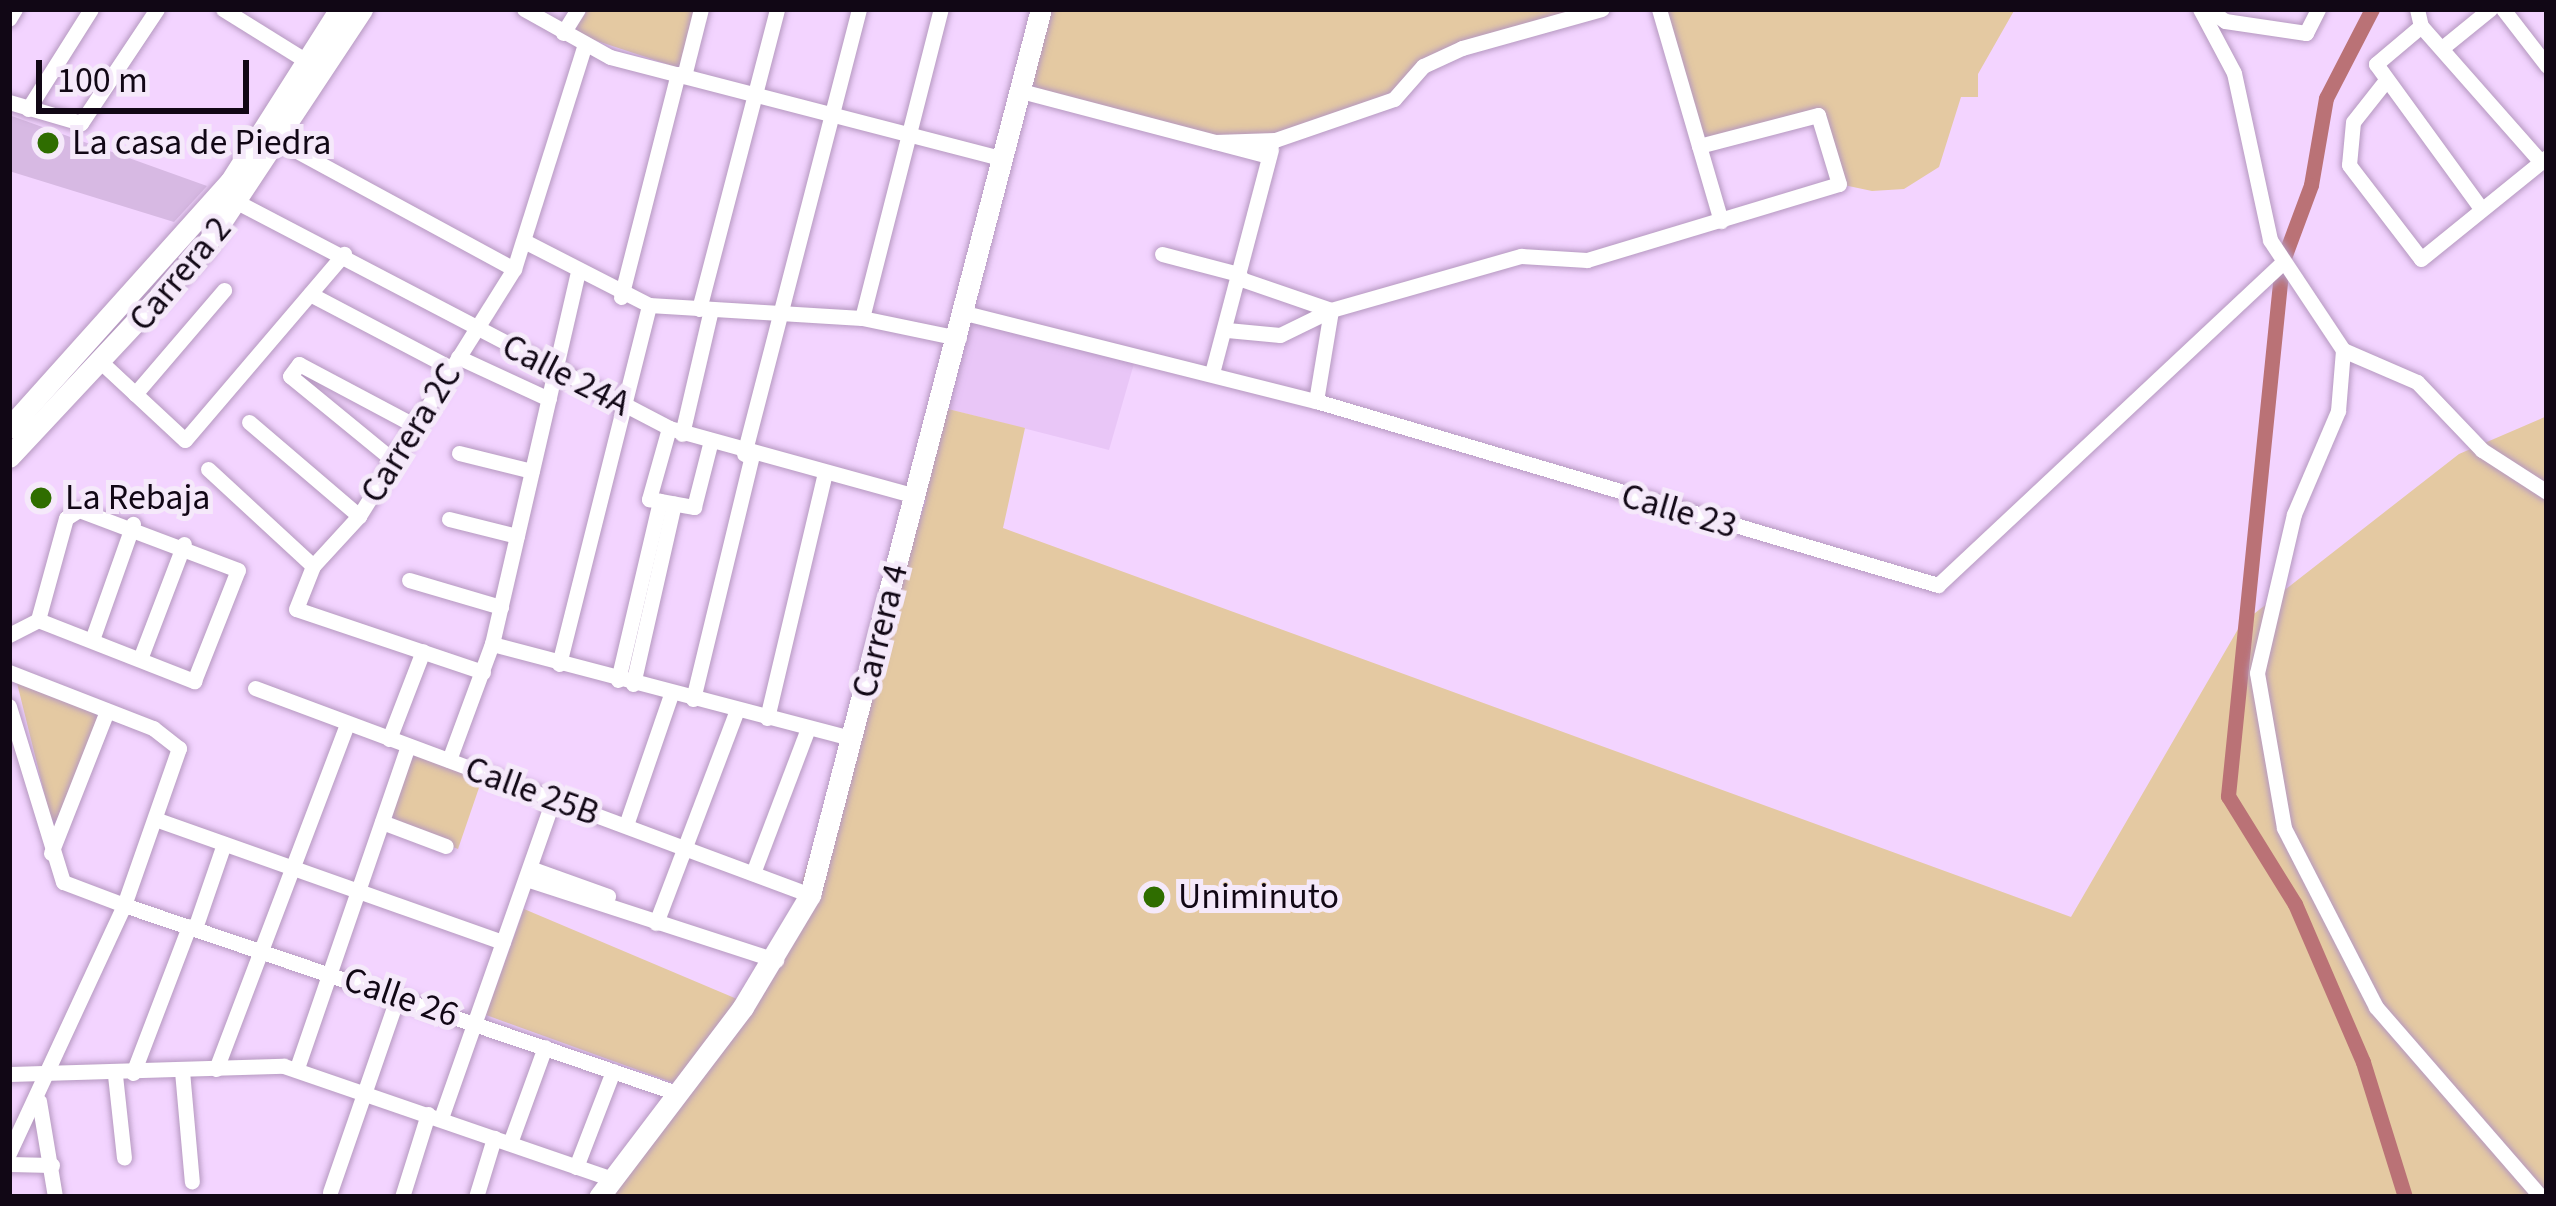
<!DOCTYPE html>
<style>
body{margin:0}
#map{position:relative;width:2556px;height:1206px;overflow:hidden;background:#f3d4ff;font-family:"Source Sans 3",sans-serif}
div>[style]{position:absolute}
[style*='--x']{left:calc(var(--x)*1px);top:calc(var(--y)*1px);width:calc(var(--w)*1px);rotate:calc(var(--a)*1deg)}
.built>*{inset:0;background:#e9c6f7}
.green>*{inset:0;background:#e4c9a2}
.canal>*{height:15px;margin:-7.5px;padding:0 7.5px;transform-origin:7.5px;border-radius:7.5px;background:#ba7276}
.building>*{inset:0;background:#d7b9e3}
.roads{filter:drop-shadow(0 0 3px #b598c0) drop-shadow(0 0 3px #b598c0)}
.minor>*{height:15px;margin:-7.5px;padding:0 7.5px;transform-origin:7.5px;border-radius:7.5px;background:#fff}
.secondary>*{height:21px;margin:-10.5px;padding:0 10.5px;transform-origin:10.5px;border-radius:10.5px;background:#fff}
.dots>*{width:33px;height:33px;translate:-50% -50%;box-sizing:border-box;border:6px solid #f5e9fa;border-radius:50%}
span{translate:-50% -50%;white-space:nowrap;text-align:center;line-height:1.15;-webkit-text-stroke:10px #f5e9fa;paint-order:stroke}
.poi-label{font-size:36px;color:#110715}
.left{translate:0 -50%;text-align:left}
.street-label{font-size:36px;color:#110715}
.frame{position:absolute;inset:0;border:12px solid #110715;pointer-events:none}
.scale{position:absolute;left:36px;top:60px;width:213px;height:54px;box-sizing:border-box;border:6px solid #110715;border-top:0;padding-left:15px;font-size:36px;line-height:42px;white-space:nowrap;color:#110715;-webkit-text-stroke:9px #f5e9fa;paint-order:stroke}
</style>
<div id="map">
<div class="built">
<div style="clip-path:polygon(963px 321px,1135px 360px,1109px 450px,940px 407px)"></div>
</div>
<div class="green">
<div style="clip-path:polygon(588px 9px,694px 9px,679px 68px,573px 33px)"></div>
<div style="clip-path:polygon(1041px 9px,1602px 9px,1423px 66px,1408px 86px,1275px 140px,1215px 142px,1021px 91px)"></div>
<div style="clip-path:polygon(1659px 9px,2015px 9px,1978px 74px,1978px 97px,1961px 97px,1939px 167px,1904px 189px,1872px 191px,1839px 184px,1817px 115px,1699px 146px)"></div>
<div style="clip-path:polygon(940px 407px,1025px 428px,1003px 528px,2071px 917px,2241px 624px,2459px 454px,2547px 416px,2547px 1197px,599px 1197px,776px 960px,926px 500px,917px 496px)"></div>
<div style="clip-path:polygon(17px 683px,100px 711px,58px 821px,51px 820px)"></div>
<div style="clip-path:polygon(410px 752px,482px 779px,458px 849px,385px 820px)"></div>
<div style="clip-path:polygon(524px 909px,737px 999px,674px 1083px,486px 1015px)"></div>
</div>
<div class="canal">
<div style="--x:2372;--y:9;--w:100;--a:117.3"></div>
<div style="--x:2326;--y:98;--w:88;--a:99.8"></div>
<div style="--x:2311;--y:185;--w:83;--a:110.4"></div>
<div style="--x:2282;--y:263;--w:536;--a:95.79"></div>
<div style="--x:2228;--y:796;--w:127;--a:58.2"></div>
<div style="--x:2295;--y:904;--w:172;--a:66.7"></div>
<div style="--x:2363;--y:1062;--w:141;--a:72.7"></div>
</div>
<div class="building">
<div style="clip-path:polygon(9px 115px,207px 186px,174px 222px,9px 171px)"></div>
</div>
<div class="roads">
<div class="minor">
<div style="--x:223;--y:9;--w:100;--a:31.9"></div>
<div style="--x:524;--y:9;--w:98;--a:29.2"></div>
<div style="--x:610;--y:57;--w:407;--a:14.5"></div>
<div style="--x:1659;--y:9;--w:221;--a:73.7"></div>
<div style="--x:2200;--y:9;--w:72;--a:62"></div>
<div style="--x:2234;--y:73;--w:171;--a:77.8"></div>
<div style="--x:2270;--y:240;--w:132;--a:56.4"></div>
<div style="--x:2343;--y:350;--w:81;--a:23.4"></div>
<div style="--x:2417;--y:382;--w:94;--a:46.3"></div>
<div style="--x:2482;--y:450;--w:77;--a:32.9"></div>
<div style="--x:2208;--y:9;--w:21;--a:35"></div>
<div style="--x:2225;--y:21;--w:82;--a:8.4"></div>
<div style="--x:2306;--y:33;--w:27;--a:-63"></div>
<div style="--x:2417;--y:9;--w:17;--a:77"></div>
<div style="--x:2421;--y:26;--w:181;--a:48.6"></div>
<div style="--x:2503;--y:9;--w:72;--a:52.3"></div>
<div style="--x:9;--y:19;--w:12;--a:-59"></div>
<div style="--x:2421;--y:26;--w:59;--a:139.8"></div>
<div style="--x:2376;--y:64;--w:177;--a:54"></div>
<div style="--x:563;--y:33;--w:28;--a:-58"></div>
<div style="--x:2442;--y:48;--w:62;--a:-39.1"></div>
<div style="--x:684;--y:76;--w:69;--a:-75.8"></div>
<div style="--x:2383;--y:84;--w:48;--a:128.3"></div>
<div style="--x:2353;--y:122;--w:43;--a:95.3"></div>
<div style="--x:2349;--y:165;--w:118;--a:52.5"></div>
<div style="--x:2421;--y:259;--w:162;--a:-39"></div>
<div style="--x:1021;--y:91;--w:256;--a:14.7"></div>
<div style="--x:9;--y:102;--w:75;--a:16.3"></div>
<div style="--x:81;--y:123;--w:137;--a:-56.3"></div>
<div style="--x:28;--y:109;--w:118;--a:-57.8"></div>
<div style="--x:1215;--y:142;--w:60;--a:-1.9"></div>
<div style="--x:1275;--y:140;--w:126;--a:-19"></div>
<div style="--x:1394;--y:99;--w:44;--a:-48.7"></div>
<div style="--x:1423;--y:66;--w:43;--a:-24.8"></div>
<div style="--x:1462;--y:48;--w:145;--a:-15.6"></div>
<div style="--x:282;--y:143;--w:264;--a:28.5"></div>
<div style="--x:239;--y:203;--w:485;--a:27.6"></div>
<div style="--x:669;--y:428;--w:253;--a:15.4"></div>
<div style="--x:526;--y:242;--w:138;--a:27.1"></div>
<div style="--x:649;--y:305;--w:213;--a:3.5"></div>
<div style="--x:862;--y:318;--w:99;--a:11.7"></div>
<div style="--x:1162;--y:254;--w:80;--a:14.6"></div>
<div style="--x:1238;--y:278;--w:98;--a:19"></div>
<div style="--x:310;--y:294;--w:155;--a:27.7"></div>
<div style="--x:621;--y:297;--w:230;--a:-75.7"></div>
<div style="--x:699;--y:309;--w:310;--a:-75.4"></div>
<div style="--x:965;--y:313;--w:362;--a:14.1"></div>
<div style="--x:1316;--y:401;--w:649;--a:16.48"></div>
<div style="--x:1938;--y:585;--w:471;--a:-43.1"></div>
<div style="--x:862;--y:318;--w:319;--a:-75.7"></div>
<div style="--x:1227;--y:330;--w:53;--a:5.4"></div>
<div style="--x:1280;--y:335;--w:57;--a:-26.1"></div>
<div style="--x:1331;--y:310;--w:198;--a:-15.9"></div>
<div style="--x:1521;--y:256;--w:66;--a:3.5"></div>
<div style="--x:1587;--y:260;--w:263;--a:-16.8"></div>
<div style="--x:1839;--y:184;--w:72;--a:-106.9"></div>
<div style="--x:1818;--y:115;--w:123;--a:165.4"></div>
<div style="--x:2343;--y:350;--w:61;--a:94.7"></div>
<div style="--x:2338;--y:411;--w:112;--a:113.1"></div>
<div style="--x:2294;--y:514;--w:163;--a:103.1"></div>
<div style="--x:2257;--y:673;--w:157;--a:80.1"></div>
<div style="--x:2284;--y:828;--w:201;--a:62.8"></div>
<div style="--x:2376;--y:1007;--w:252;--a:49"></div>
<div style="--x:458;--y:357;--w:100;--a:24.8"></div>
<div style="--x:102;--y:363;--w:113;--a:42.9"></div>
<div style="--x:185;--y:440;--w:245;--a:-49.5"></div>
<div style="--x:1212;--y:373;--w:231;--a:-75.2"></div>
<div style="--x:135;--y:394;--w:137;--a:-49.4"></div>
<div style="--x:1316;--y:401;--w:92;--a:-80.6"></div>
<div style="--x:249;--y:422;--w:145;--a:40.5"></div>
<div style="--x:669;--y:428;--w:74;--a:105.7"></div>
<div style="--x:649;--y:499;--w:46;--a:10.1"></div>
<div style="--x:694;--y:507;--w:65;--a:-75.7"></div>
<div style="--x:682;--y:434;--w:128;--a:-76.9"></div>
<div style="--x:459;--y:453;--w:75;--a:13.9"></div>
<div style="--x:744;--y:454;--w:460;--a:-75.5"></div>
<div style="--x:394;--y:461;--w:134;--a:-140.7"></div>
<div style="--x:290;--y:376;--w:15;--a:-53"></div>
<div style="--x:299;--y:364;--w:128;--a:28"></div>
<div style="--x:208;--y:469;--w:143;--a:42.7"></div>
<div style="--x:449;--y:519;--w:70;--a:14"></div>
<div style="--x:409;--y:580;--w:96;--a:16.4"></div>
<div style="--x:9;--y:635;--w:33;--a:-27"></div>
<div style="--x:38;--y:620;--w:168;--a:21.4"></div>
<div style="--x:194;--y:681;--w:119;--a:-68.4"></div>
<div style="--x:238;--y:570;--w:170;--a:-159.3"></div>
<div style="--x:79;--y:510;--w:15;--a:148"></div>
<div style="--x:66;--y:518;--w:106;--a:105.4"></div>
<div style="--x:93;--y:637;--w:120;--a:-70.5"></div>
<div style="--x:492;--y:644;--w:373;--a:14.7"></div>
<div style="--x:140;--y:659;--w:123;--a:-69.1"></div>
<div style="--x:559;--y:664;--w:370;--a:-75.9"></div>
<div style="--x:9;--y:672;--w:155;--a:21.3"></div>
<div style="--x:153;--y:728;--w:33;--a:38"></div>
<div style="--x:179;--y:748;--w:166;--a:109.3"></div>
<div style="--x:124;--y:905;--w:65;--a:-159.3"></div>
<div style="--x:63;--y:882;--w:184;--a:-107.1"></div>
<div style="--x:483;--y:672;--w:197;--a:-161.4"></div>
<div style="--x:296;--y:609;--w:46;--a:-68.4"></div>
<div style="--x:313;--y:566;--w:68;--a:-47.4"></div>
<div style="--x:359;--y:516;--w:292;--a:-57.9"></div>
<div style="--x:514;--y:269;--w:233;--a:-72.5"></div>
<div style="--x:618;--y:680;--w:184;--a:-76.8"></div>
<div style="--x:633;--y:684;--w:185;--a:-77.2"></div>
<div style="--x:255;--y:688;--w:592;--a:20.45"></div>
<div style="--x:693;--y:699;--w:250;--a:-76.4"></div>
<div style="--x:767;--y:718;--w:253;--a:-76.7"></div>
<div style="--x:389;--y:739;--w:94;--a:-68.9"></div>
<div style="--x:449;--y:760;--w:124;--a:-69.7"></div>
<div style="--x:492;--y:644;--w:378;--a:-77"></div>
<div style="--x:155;--y:819;--w:369;--a:19.5"></div>
<div style="--x:382;--y:822;--w:68;--a:20.6"></div>
<div style="--x:626;--y:825;--w:139;--a:-71"></div>
<div style="--x:51;--y:853;--w:153;--a:-68.5"></div>
<div style="--x:530;--y:868;--w:83;--a:19.7"></div>
<div style="--x:753;--y:873;--w:155;--a:-69.2"></div>
<div style="--x:526;--y:879;--w:263;--a:18"></div>
<div style="--x:656;--y:923;--w:228;--a:-69.2"></div>
<div style="--x:195;--y:928;--w:89;--a:-71"></div>
<div style="--x:297;--y:1068;--w:341;--a:-71"></div>
<div style="--x:216;--y:1069;--w:369;--a:-69.2"></div>
<div style="--x:182;--y:1071;--w:111;--a:84.9"></div>
<div style="--x:133;--y:1073;--w:157;--a:-69.1"></div>
<div style="--x:9;--y:1074;--w:275;--a:-1.7"></div>
<div style="--x:284;--y:1066;--w:347;--a:19"></div>
<div style="--x:115;--y:1075;--w:83;--a:83.8"></div>
<div style="--x:39;--y:1101;--w:97;--a:80.5"></div>
<div style="--x:441;--y:1118;--w:339;--a:-70.6"></div>
<div style="--x:510;--y:1143;--w:102;--a:-70"></div>
<div style="--x:9;--y:1153;--w:273;--a:-65.1"></div>
<div style="--x:124;--y:905;--w:584;--a:18.78"></div>
<div style="--x:9;--y:1164;--w:43;--a:1.3"></div>
<div style="--x:576;--y:1167;--w:103;--a:-68.9"></div>
<div style="--x:330;--y:1192;--w:207;--a:-70.9"></div>
<div style="--x:402;--y:1197;--w:87;--a:-72.6"></div>
<div style="--x:476;--y:1197;--w:62;--a:-73"></div>
</div>
<div class="secondary">
<div style="--x:9;--y:428;--w:331;--a:-48.1"></div>
<div style="--x:230;--y:182;--w:205;--a:-57.6"></div>
<div style="--x:9;--y:457;--w:282;--a:-46.9"></div>
<div style="--x:202;--y:251;--w:290;--a:-56.5"></div>
<div style="--x:599;--y:1197;--w:238;--a:-52.8"></div>
<div style="--x:743;--y:1007;--w:131;--a:-59.1"></div>
<div style="--x:810;--y:895;--w:916;--a:-75.39"></div>
</div>
</div>
<div class="dots">
<div style="left:48px;top:143px;background:#2f6d00"></div>
<div style="left:41px;top:498px;background:#2f6d00"></div>
<div style="left:1154px;top:897px;background:#2f6d00"></div>
</div>
<div class="poi-label">
<span class="left" style="left:72px;top:143px">La casa de Piedra</span>
<span class="left" style="left:65px;top:498px">La Rebaja</span>
<span class="left" style="left:1178px;top:897px">Uniminuto</span>
</div>
<div class="street-label">
<span style="left:180px;top:274px;rotate:-50deg">Carrera 2</span>
<span style="left:566px;top:375px;rotate:27deg">Calle 24A</span>
<span style="left:411px;top:433px;rotate:-58deg">Carrera 2C</span>
<span style="left:1679px;top:511px;rotate:16deg">Calle 23</span>
<span style="left:880px;top:631px;rotate:-76deg">Carrera 4</span>
<span style="left:532px;top:791px;rotate:20deg">Calle 25B</span>
<span style="left:401px;top:997px;rotate:19deg">Calle 26</span>
</div>
<div class="frame"></div>
<div class="scale">100 m</div>
</div>
